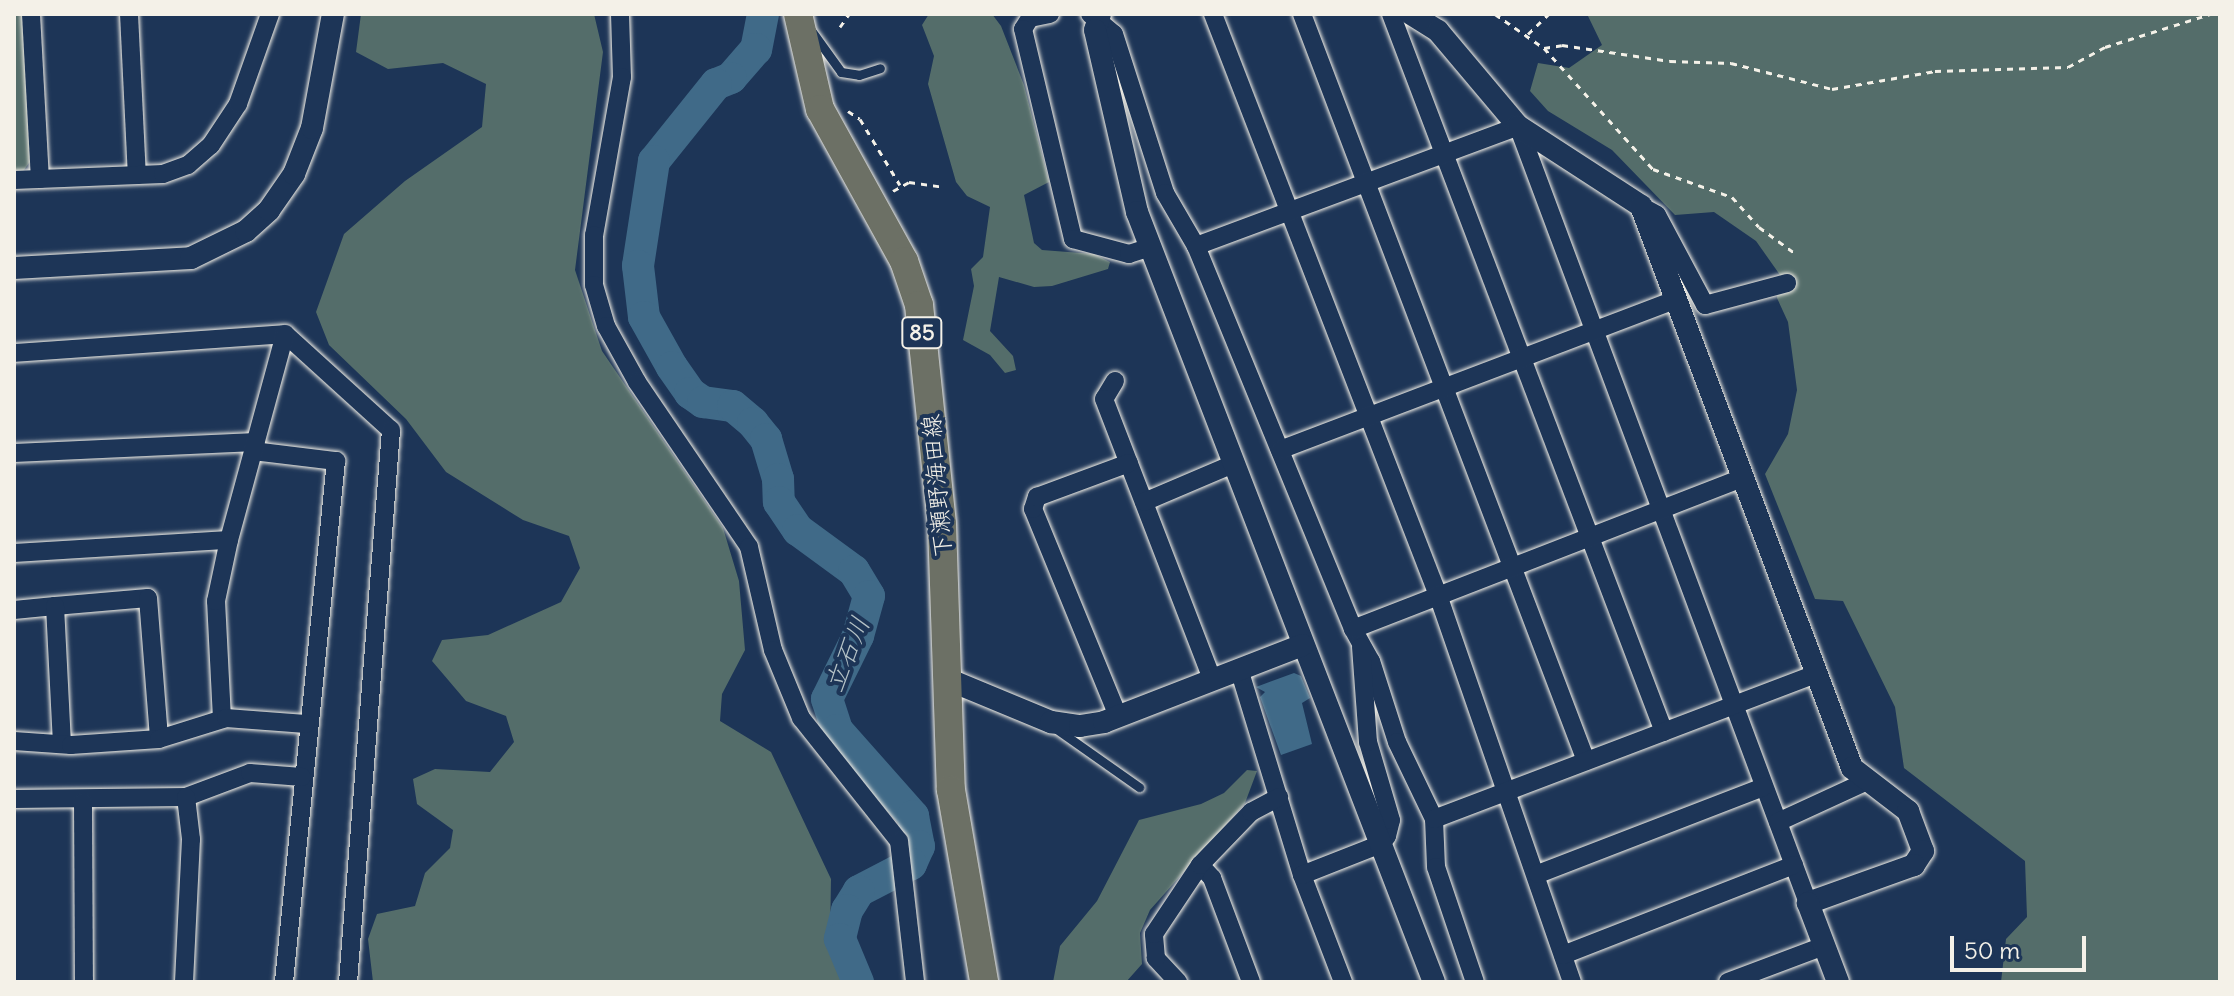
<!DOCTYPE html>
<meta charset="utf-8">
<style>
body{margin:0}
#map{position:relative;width:2234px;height:996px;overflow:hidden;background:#1d3557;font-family:Delius,"Klee One",sans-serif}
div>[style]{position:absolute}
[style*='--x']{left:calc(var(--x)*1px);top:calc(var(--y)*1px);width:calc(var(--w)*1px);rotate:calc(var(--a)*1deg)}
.green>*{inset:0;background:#546d6a}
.water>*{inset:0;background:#406a88}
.river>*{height:32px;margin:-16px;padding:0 16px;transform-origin:16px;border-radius:16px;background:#406a88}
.path>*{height:3px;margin-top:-1.5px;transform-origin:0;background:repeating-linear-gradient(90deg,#f4f1e8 0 6px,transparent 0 12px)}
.roads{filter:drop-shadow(0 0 2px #f4f1e8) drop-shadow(0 0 2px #f4f1e8)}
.service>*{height:9px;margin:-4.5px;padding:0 4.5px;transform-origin:4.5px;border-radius:4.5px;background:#1d3557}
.minor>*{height:18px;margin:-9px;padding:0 9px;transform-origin:9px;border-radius:9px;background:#1d3557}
.tertiary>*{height:22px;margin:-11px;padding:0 11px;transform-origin:11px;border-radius:11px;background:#1d3557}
.primary>*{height:28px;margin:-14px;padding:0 14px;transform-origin:14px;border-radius:14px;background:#6c7065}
span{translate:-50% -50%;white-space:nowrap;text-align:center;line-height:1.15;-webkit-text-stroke:8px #1d3557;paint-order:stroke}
.shield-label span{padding:2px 6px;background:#1d3557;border:2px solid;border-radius:6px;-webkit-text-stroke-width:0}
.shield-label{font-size:22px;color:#f4f1e8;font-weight:700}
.street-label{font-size:24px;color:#f4f1e8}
.water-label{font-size:26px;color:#b5c2c6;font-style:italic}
.frame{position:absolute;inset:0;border:16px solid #f4f1e8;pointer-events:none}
.scale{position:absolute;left:1950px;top:936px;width:136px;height:36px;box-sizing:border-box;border:4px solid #f4f1e8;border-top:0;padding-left:10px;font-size:24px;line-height:28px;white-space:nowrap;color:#f4f1e8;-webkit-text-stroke:6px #1d3557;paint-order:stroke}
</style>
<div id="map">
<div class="green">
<div style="clip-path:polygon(14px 14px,23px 14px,31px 160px,22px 173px,14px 174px)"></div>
<div style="clip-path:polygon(361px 14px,594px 14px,603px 52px,575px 270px,602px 351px,723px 528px,739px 581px,745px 650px,722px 694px,720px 721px,771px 752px,831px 879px,830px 941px,844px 982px,373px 982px,368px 939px,377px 914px,415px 906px,425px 873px,450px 848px,453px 830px,417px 804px,413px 779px,435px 769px,490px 772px,514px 742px,506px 716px,466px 701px,432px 661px,442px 640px,488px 635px,561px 602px,580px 568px,569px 536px,523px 520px,446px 472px,406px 419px,329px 345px,316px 312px,344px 234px,405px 181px,482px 127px,486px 84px,443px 63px,388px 69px,356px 52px)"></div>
<div style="clip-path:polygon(929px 14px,992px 14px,1001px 26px,1024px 85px,1049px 182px,1024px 195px,1034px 243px,1042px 250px,1094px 254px,1110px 262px,1108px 269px,1052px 286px,1034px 287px,999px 277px,990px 331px,1013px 356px,1016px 370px,1005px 373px,990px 355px,963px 340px,974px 286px,971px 269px,983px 257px,990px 207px,967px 196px,956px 182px,928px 84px,934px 56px,922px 25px)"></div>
<div style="clip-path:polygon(1587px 14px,2220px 14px,2220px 982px,2001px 982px,2006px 939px,2027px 917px,2025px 861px,1904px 768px,1895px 707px,1843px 601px,1815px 599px,1765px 474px,1788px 434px,1797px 390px,1788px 322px,1777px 298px,1780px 275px,1756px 241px,1714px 212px,1675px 215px,1612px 150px,1548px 111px,1530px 91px,1538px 63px,1569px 68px,1602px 45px)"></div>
<div style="clip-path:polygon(1247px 770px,1257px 771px,1245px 803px,1150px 910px,1140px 933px,1142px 964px,1126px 982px,1053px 982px,1060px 946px,1097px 901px,1139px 820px,1201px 804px,1224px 793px)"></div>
</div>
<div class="water">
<div style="clip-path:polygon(1294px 673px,1301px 676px,1310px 698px,1302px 703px,1312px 744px,1281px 755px,1260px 697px,1265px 692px,1256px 687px)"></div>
</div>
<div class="river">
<div style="--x:763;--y:14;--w:36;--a:101"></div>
<div style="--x:756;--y:49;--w:38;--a:131"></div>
<div style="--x:731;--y:78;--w:16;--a:158"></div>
<div style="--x:716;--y:84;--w:99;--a:128.8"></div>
<div style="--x:654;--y:161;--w:106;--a:98.7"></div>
<div style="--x:638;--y:266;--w:51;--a:83.3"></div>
<div style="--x:644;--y:317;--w:57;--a:60.8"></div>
<div style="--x:672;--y:367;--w:32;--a:55"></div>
<div style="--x:690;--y:393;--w:16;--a:35"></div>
<div style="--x:703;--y:402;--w:30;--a:8"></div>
<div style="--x:733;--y:406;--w:26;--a:40"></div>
<div style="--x:753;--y:423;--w:21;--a:51"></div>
<div style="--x:766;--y:439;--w:42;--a:73.3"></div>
<div style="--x:778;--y:479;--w:23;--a:88"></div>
<div style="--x:779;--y:502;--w:34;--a:56"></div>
<div style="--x:798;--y:530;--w:69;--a:36.2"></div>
<div style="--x:854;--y:571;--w:29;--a:59"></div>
<div style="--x:869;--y:596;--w:41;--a:105.4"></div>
<div style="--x:858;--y:636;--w:70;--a:116.2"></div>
<div style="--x:827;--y:699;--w:33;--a:72"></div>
<div style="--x:837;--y:730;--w:115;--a:48.5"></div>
<div style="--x:913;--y:816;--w:31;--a:79"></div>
<div style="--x:919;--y:846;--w:20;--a:114"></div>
<div style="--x:911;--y:864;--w:59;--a:152.6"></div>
<div style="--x:859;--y:891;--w:22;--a:122"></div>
<div style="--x:847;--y:910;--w:30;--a:104"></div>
<div style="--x:840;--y:939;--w:47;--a:67.3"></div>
</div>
<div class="path">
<div style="--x:1495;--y:14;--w:60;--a:34.8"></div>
<div style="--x:1544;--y:48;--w:18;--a:-9"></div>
<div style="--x:1562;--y:45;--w:109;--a:8.4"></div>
<div style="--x:1670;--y:61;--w:61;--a:1.9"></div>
<div style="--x:1731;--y:63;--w:104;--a:14.4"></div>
<div style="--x:1832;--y:89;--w:105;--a:-9.9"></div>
<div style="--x:1935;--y:71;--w:133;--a:-1.7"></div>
<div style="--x:2068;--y:67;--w:42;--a:-28.4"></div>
<div style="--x:2105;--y:47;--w:110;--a:-17.4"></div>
<div style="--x:840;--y:27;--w:16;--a:-55"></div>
<div style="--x:1528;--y:34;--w:29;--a:-44"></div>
<div style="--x:1544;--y:48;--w:163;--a:48"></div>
<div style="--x:1653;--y:169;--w:84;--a:19.5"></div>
<div style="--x:1732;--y:197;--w:40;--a:48"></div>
<div style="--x:1759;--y:227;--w:46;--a:36.1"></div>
<div style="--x:848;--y:111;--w:14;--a:34"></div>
<div style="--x:860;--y:119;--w:77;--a:58.8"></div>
<div style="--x:893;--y:191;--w:18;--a:-29"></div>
<div style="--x:909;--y:182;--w:35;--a:8"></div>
</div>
<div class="roads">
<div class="service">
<div style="--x:810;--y:29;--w:53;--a:54.2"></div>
<div style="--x:841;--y:72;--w:18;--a:9"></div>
<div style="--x:859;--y:75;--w:22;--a:-18"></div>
<div style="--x:1055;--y:728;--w:103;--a:35.1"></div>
</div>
<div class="minor">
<div style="--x:31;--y:14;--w:165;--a:86.9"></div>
<div style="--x:129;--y:14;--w:161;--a:87.2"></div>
<div style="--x:620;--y:14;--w:63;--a:88.2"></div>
<div style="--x:622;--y:77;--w:160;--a:100"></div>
<div style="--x:594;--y:235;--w:50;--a:90"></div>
<div style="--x:594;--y:285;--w:43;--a:73.7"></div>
<div style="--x:606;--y:326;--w:64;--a:61"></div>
<div style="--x:637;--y:382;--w:199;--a:55.8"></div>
<div style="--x:749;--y:547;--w:106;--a:76.9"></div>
<div style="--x:773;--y:650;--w:74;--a:67.6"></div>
<div style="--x:801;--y:718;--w:157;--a:51.5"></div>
<div style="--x:899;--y:841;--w:142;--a:83.5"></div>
<div style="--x:1050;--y:14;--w:20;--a:169"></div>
<div style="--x:1030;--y:18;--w:13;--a:122"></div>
<div style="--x:1023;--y:29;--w:216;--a:76.6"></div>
<div style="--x:1073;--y:239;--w:58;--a:15"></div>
<div style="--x:1129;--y:254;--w:22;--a:-18"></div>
<div style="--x:1090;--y:14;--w:31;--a:40"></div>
<div style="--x:1114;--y:34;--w:167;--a:72.2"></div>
<div style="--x:1165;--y:193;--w:61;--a:59.7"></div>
<div style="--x:1196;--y:246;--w:414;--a:67.7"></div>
<div style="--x:1353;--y:629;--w:37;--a:61"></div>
<div style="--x:1371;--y:661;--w:85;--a:72.2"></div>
<div style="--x:1397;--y:742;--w:85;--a:64.3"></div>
<div style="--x:1434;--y:819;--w:48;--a:87.6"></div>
<div style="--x:1436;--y:867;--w:121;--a:71.3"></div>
<div style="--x:1213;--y:14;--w:626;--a:68.84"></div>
<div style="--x:1439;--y:598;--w:406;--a:70.9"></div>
<div style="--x:1302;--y:14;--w:799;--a:69.18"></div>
<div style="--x:1391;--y:14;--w:768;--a:69.18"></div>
<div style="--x:14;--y:180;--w:149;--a:-2.3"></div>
<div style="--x:163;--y:174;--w:27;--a:-20"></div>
<div style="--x:188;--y:165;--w:30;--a:-41"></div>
<div style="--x:211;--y:145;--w:49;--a:-56.6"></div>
<div style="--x:238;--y:104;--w:96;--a:-70.4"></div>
<div style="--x:1641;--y:206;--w:18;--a:29"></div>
<div style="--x:1657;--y:215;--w:102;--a:61.9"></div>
<div style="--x:1705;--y:305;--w:85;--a:-15"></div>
<div style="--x:1196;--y:246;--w:344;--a:-20.4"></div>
<div style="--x:1518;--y:126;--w:829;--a:69.53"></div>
<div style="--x:14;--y:353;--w:272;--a:-4"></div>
<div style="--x:285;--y:334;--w:143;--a:42.2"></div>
<div style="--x:391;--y:430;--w:554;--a:94.45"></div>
<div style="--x:1115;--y:381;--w:21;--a:121"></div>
<div style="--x:1104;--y:399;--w:302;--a:68.9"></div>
<div style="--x:1280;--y:450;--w:422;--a:-20.8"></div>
<div style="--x:253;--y:451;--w:84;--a:6.9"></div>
<div style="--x:336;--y:461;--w:524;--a:95.7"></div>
<div style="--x:14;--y:453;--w:242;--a:-2.6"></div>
<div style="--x:1144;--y:502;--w:97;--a:-23.1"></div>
<div style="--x:14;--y:553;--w:215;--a:-3.5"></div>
<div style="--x:229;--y:540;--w:213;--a:-74.8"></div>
<div style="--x:55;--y:606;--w:93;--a:-4.9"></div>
<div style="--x:148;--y:598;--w:141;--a:85.5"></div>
<div style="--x:14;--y:610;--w:41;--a:-5.6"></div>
<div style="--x:55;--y:606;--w:138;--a:87.1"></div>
<div style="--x:1353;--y:629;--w:415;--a:-21.2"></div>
<div style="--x:1239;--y:669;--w:215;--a:73"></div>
<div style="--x:1302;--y:875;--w:115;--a:69"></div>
<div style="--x:1118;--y:716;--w:224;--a:-112.3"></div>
<div style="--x:1033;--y:509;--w:13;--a:-72"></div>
<div style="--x:1037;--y:497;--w:98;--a:-20.3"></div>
<div style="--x:222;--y:719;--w:118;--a:-92.9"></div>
<div style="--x:216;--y:601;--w:62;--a:-78"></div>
<div style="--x:14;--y:741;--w:57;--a:4"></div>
<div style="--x:71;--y:745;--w:88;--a:-3.9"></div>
<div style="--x:159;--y:739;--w:70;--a:-17.4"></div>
<div style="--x:226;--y:718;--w:80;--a:4.3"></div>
<div style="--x:14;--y:799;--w:172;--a:-0.7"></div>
<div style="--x:186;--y:797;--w:68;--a:-20.6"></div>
<div style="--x:250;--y:773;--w:52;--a:4.4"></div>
<div style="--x:83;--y:802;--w:180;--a:89.7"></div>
<div style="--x:1434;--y:819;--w:408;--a:-20.8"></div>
<div style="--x:1778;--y:822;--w:98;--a:-24.7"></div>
<div style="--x:1200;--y:865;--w:18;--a:47"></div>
<div style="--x:1212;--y:878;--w:111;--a:69.4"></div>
<div style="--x:1538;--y:874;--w:242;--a:-21.1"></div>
<div style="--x:1302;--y:875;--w:85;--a:-21.4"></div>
<div style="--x:1381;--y:844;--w:10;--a:-53"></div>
<div style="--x:1387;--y:836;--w:16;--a:-76"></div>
<div style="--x:1391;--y:820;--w:81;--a:-106.4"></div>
<div style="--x:1368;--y:742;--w:95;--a:-94.2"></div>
<div style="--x:1563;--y:955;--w:248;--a:-21.3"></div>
<div style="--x:184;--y:982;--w:143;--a:-87.2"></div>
<div style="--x:191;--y:839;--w:42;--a:-96.8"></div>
<div style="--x:1178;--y:982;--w:33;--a:-133"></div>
<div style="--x:1156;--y:958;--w:24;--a:-95"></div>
<div style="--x:1154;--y:934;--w:83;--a:-56.3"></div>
<div style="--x:1200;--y:865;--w:74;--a:-46.1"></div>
<div style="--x:1251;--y:812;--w:32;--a:-28"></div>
<div style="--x:1728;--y:982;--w:103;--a:-20.6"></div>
</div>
<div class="tertiary">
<div style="--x:1100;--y:14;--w:17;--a:107"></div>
<div style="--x:1095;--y:30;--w:187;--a:77"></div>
<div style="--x:1137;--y:212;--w:825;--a:68.91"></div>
<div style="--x:1411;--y:14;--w:32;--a:32"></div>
<div style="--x:1438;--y:31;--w:124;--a:49.9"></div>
<div style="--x:1518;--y:126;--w:147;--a:33"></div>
<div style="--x:1641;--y:206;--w:600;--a:69.42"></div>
<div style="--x:1852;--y:768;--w:71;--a:37.5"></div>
<div style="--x:1908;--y:811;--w:43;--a:69.4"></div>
<div style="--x:1923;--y:851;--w:17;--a:123"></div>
<div style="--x:1914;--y:865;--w:113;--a:160.3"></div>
<div style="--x:1808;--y:903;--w:85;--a:69.2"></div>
<div style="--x:14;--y:268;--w:177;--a:-3.2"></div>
<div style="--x:191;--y:258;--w:61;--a:-26.1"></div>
<div style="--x:246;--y:231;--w:31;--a:-42"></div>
<div style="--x:269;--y:210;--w:44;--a:-55.2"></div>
<div style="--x:294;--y:174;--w:49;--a:-68.6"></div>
<div style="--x:312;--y:128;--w:116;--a:-79.6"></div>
<div style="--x:947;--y:679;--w:113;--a:22.5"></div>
<div style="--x:1051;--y:722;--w:29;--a:8"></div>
<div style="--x:1080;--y:726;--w:24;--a:-9"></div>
<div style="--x:1104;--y:722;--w:213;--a:-21.2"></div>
</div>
<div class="primary">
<div style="--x:798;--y:14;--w:98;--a:77"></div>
<div style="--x:820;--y:109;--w:174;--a:61.1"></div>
<div style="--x:904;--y:261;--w:46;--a:71.2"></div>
<div style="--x:919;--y:305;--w:220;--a:84"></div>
<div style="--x:942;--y:524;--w:266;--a:88.1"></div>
<div style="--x:951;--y:790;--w:195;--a:80.2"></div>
</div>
</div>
<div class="shield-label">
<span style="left:922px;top:333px">85</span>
</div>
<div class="street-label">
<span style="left:937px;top:486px;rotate:-95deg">下瀬野海田線</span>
</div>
<div class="water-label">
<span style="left:847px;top:654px;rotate:-68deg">立石川</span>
</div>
<div class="frame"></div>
<div class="scale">50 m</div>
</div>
